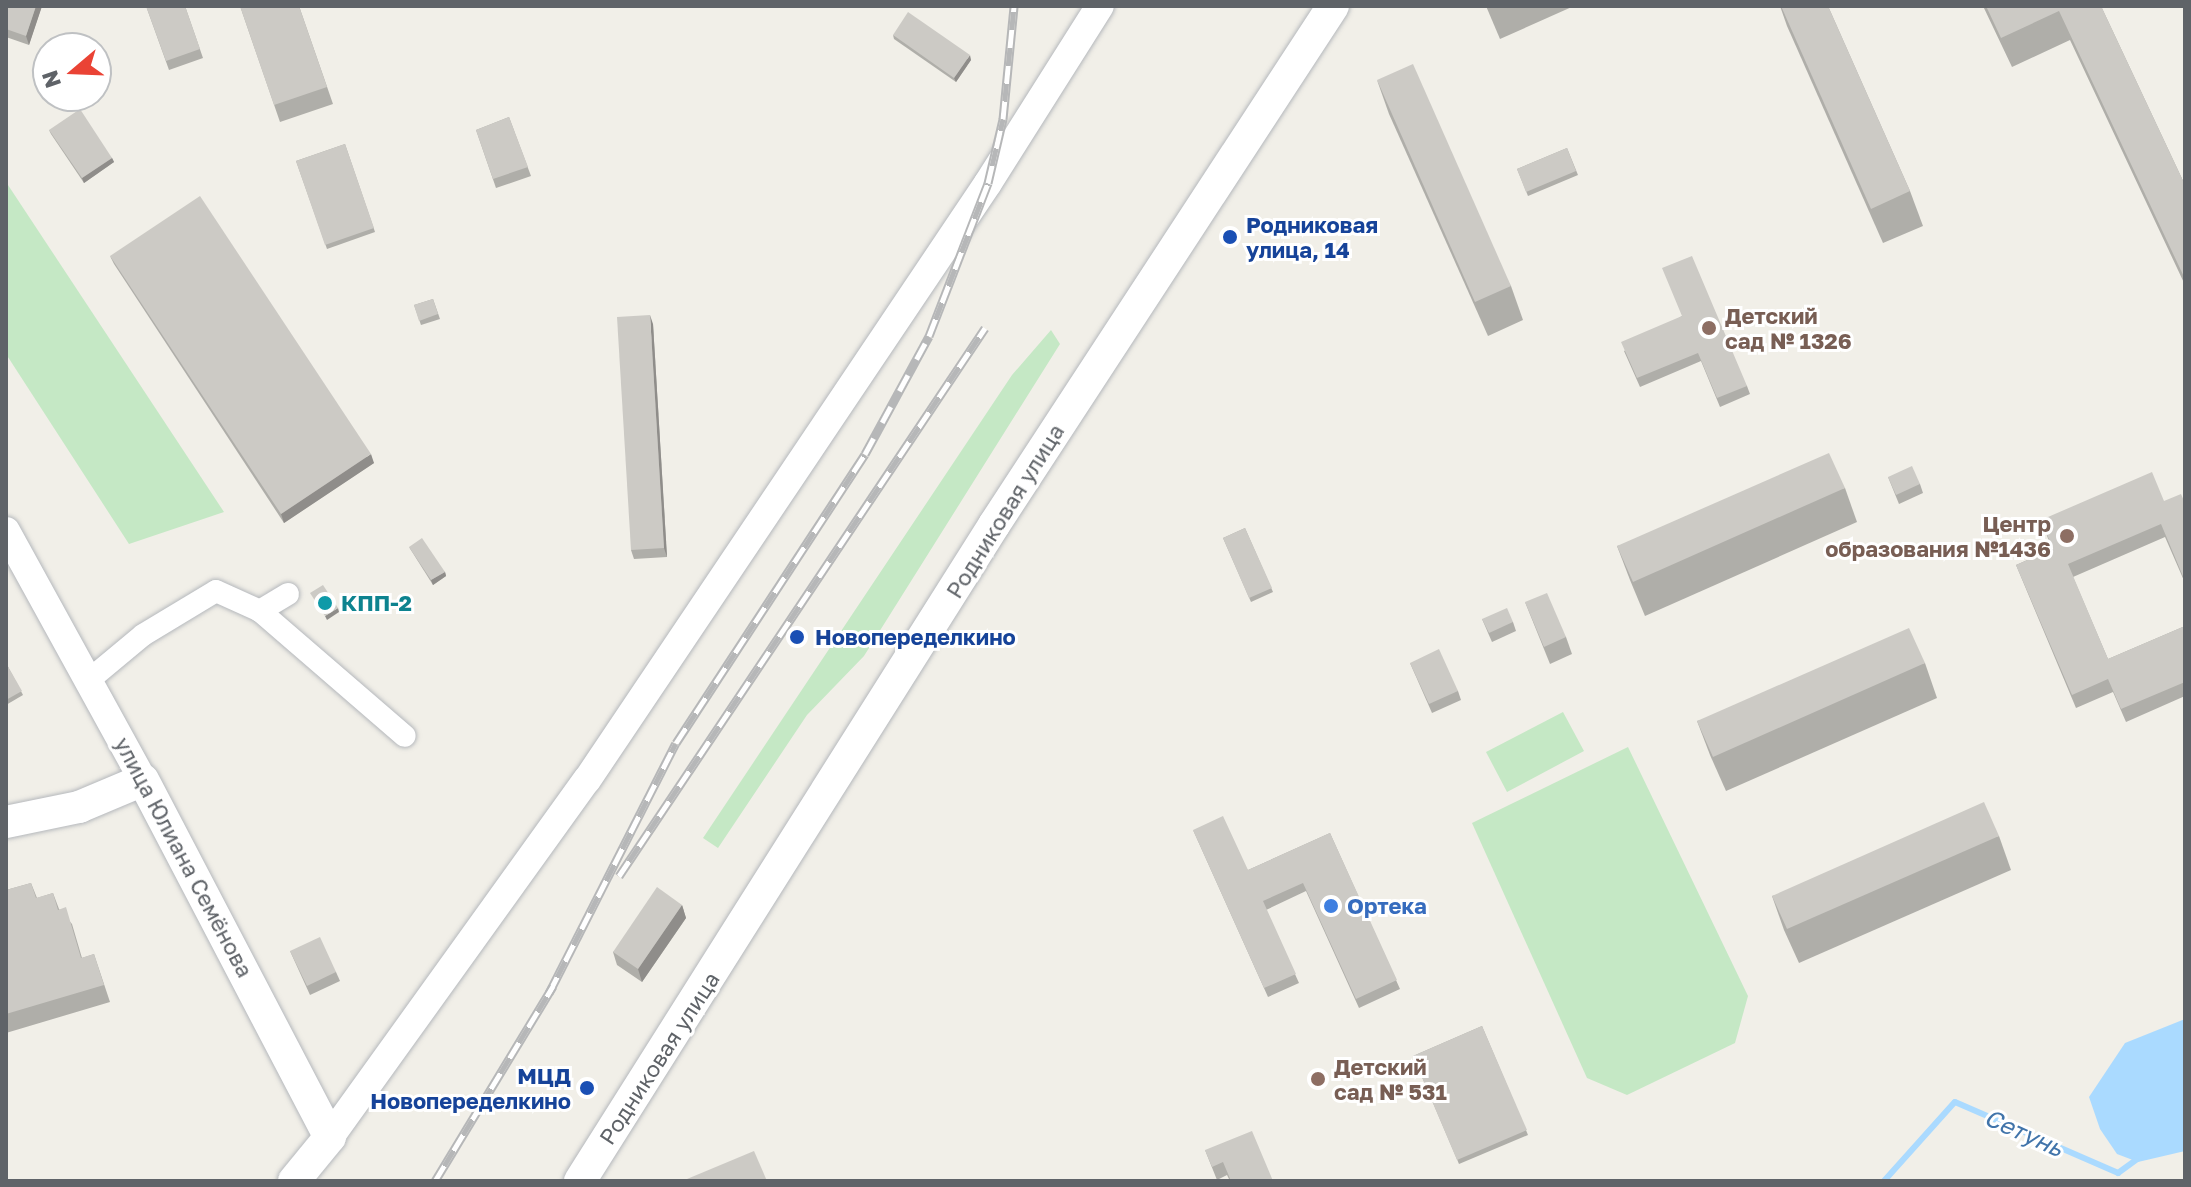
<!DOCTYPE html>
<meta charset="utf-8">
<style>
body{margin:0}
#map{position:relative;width:2191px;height:1187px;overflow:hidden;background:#f1efe8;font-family:"Golos Text",sans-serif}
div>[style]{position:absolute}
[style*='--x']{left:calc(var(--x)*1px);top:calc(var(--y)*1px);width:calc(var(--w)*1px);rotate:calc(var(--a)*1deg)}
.green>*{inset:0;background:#c5e8c5}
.water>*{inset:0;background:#aadaff}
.stream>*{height:6px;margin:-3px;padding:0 3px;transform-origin:3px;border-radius:3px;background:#aadaff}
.roads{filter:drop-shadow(0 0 2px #b5b8bc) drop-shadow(0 0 2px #b5b8bc)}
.minor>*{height:22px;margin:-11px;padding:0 11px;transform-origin:11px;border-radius:11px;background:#fff}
.tertiary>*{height:28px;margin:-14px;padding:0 14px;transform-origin:14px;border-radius:14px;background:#fff}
.secondary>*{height:32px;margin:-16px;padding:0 16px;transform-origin:16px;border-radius:16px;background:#fff}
.rail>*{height:9px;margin-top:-4.5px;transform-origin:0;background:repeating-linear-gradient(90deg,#fff 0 18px,#b6b7b8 0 36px);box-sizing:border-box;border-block:2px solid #b6b7b8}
.wall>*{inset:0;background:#afaea9}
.shaded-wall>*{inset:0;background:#8f8d8a}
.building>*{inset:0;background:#cccac5}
.dots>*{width:22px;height:22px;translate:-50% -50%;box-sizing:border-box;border:4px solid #fff;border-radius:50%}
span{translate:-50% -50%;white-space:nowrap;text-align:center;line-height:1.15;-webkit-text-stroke:6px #fff;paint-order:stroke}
.transit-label{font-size:22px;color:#164399;font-weight:700}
.left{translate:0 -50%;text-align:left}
.right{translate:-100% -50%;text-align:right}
.education-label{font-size:22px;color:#785e54;font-weight:700}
.street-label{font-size:22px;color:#5f6368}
.culture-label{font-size:22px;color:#0d838f;font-weight:700}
.shop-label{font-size:22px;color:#366cbe;font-weight:700}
.water-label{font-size:24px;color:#4174aa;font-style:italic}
.frame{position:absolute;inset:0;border:8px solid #5f6368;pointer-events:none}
.north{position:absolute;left:32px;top:32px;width:80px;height:80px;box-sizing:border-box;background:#fff;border:2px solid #bfc1c3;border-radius:50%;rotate:251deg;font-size:22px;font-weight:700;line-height:32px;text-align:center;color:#5f6368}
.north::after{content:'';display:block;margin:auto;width:28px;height:36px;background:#ea4335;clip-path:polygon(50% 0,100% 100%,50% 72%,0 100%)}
</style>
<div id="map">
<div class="green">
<div style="clip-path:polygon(6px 182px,224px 512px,129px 544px,6px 354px)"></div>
<div style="clip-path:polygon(1051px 330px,1060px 344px,864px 656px,807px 715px,718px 848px,703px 838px,1012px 375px)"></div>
<div style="clip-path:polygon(1563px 712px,1584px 751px,1507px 792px,1486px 752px)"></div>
<div style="clip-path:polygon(1628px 747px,1748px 996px,1735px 1043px,1627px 1095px,1587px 1078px,1472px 823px)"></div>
</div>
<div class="water">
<div style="clip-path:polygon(2185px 1019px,2185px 1151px,2138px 1162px,2117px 1154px,2100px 1129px,2089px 1097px,2125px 1043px)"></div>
</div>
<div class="stream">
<div style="--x:1884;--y:1181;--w:106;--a:-48.1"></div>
<div style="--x:1955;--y:1102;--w:178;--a:23.5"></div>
<div style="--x:2118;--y:1173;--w:27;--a:-36"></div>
</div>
<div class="roads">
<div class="minor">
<div style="--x:288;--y:594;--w:33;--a:149"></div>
<div style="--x:260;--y:611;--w:191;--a:40.8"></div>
<div style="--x:89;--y:680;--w:70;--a:-39.8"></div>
<div style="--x:143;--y:635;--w:85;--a:-31.1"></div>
<div style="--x:216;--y:591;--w:48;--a:24.4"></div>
</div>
<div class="tertiary">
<div style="--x:6;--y:531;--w:284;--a:61.2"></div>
<div style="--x:330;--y:1137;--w:440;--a:-54.3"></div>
<div style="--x:587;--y:780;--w:719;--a:-56.11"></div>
<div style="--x:988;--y:183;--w:209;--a:-57.7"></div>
</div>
<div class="secondary">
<div style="--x:6;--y:822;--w:75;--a:-11.6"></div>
<div style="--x:79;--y:807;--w:69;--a:-22.9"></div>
<div style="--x:143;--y:780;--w:403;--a:62.4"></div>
<div style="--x:330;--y:1137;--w:57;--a:129.3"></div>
<div style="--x:580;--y:1181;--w:776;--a:-57.74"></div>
<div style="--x:994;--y:525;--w:620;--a:-56.85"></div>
</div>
</div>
<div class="rail">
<div style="--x:619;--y:876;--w:659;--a:-56.26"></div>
<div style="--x:549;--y:993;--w:280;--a:-63.1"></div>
<div style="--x:676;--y:743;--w:345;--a:-56.8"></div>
<div style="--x:865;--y:454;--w:134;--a:-61.5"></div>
<div style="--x:929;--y:336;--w:164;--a:-68.9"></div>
<div style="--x:988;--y:183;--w:66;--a:-76.8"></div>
<div style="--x:1003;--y:119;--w:114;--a:-84.4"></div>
<div style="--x:435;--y:1181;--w:228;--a:-58.8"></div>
</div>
<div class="wall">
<div style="clip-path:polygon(6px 6px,42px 6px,29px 45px,6px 37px)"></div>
<div style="clip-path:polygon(146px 6px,185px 6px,203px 58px,169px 70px)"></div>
<div style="clip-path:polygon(240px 6px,299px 6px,333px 104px,280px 122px)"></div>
<div style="clip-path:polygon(1486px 6px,1574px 6px,1500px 39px)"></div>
<div style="clip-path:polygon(1780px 6px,1828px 6px,1910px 191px,1923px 226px,1883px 243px,1787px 26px)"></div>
<div style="clip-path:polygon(1983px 6px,2101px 6px,2185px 185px,2185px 285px,2070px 40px,2012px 67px)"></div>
<div style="clip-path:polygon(893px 35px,971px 60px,956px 82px,894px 39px)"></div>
<div style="clip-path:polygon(1377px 80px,1511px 286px,1523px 320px,1488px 336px,1389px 114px)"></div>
<div style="clip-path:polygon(509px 117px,531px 176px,496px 188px,476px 130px)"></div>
<div style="clip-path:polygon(49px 130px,112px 158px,114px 162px,84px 183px,51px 134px)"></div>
<div style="clip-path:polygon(345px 144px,375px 232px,327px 249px,296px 161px)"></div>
<div style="clip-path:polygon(1567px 148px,1578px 175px,1528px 196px,1517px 169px)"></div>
<div style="clip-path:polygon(110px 256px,374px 463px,284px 523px,114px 264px)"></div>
<div style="clip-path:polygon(433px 299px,440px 319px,421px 325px,414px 305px)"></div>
<div style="clip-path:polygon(1682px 316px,1747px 386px,1750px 394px,1720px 407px,1701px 361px,1640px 387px,1624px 351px)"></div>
<div style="clip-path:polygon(653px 324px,667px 557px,634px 559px,631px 550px)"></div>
<div style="clip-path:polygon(1888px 477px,1920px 484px,1923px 493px,1899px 504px)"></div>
<div style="clip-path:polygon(1845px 488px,1857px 522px,1645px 616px,1630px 580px,1617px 546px)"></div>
<div style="clip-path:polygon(2164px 501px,2185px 503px,2185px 583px,2165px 537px,2073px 577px,2108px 659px,2185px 626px,2185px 696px,2126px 722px,2113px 692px,2076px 708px,2016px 565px,2052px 549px,2041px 520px)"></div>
<div style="clip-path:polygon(1245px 528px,1273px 592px,1251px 602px,1223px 538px)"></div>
<div style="clip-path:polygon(409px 547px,445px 572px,446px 576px,433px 585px)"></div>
<div style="clip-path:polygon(1525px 602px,1566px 637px,1572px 654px,1550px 664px)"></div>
<div style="clip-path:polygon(1482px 619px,1513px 622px,1516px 631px,1492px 642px)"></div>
<div style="clip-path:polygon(6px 663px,23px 695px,6px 705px)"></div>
<div style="clip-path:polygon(1410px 663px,1458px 691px,1461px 700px,1432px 713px)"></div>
<div style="clip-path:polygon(1925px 663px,1937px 698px,1726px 791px,1710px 755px,1697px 721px)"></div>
<div style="clip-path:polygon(1193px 830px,1248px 870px,1330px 833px,1400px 989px,1359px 1008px,1306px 891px,1266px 910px,1299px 983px,1268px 997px)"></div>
<div style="clip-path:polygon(1999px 836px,2011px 870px,1799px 963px,1784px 930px,1772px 896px)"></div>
<div style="clip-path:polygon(31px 883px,37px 898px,53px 893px,59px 909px,72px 924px,82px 958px,94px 954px,110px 1002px,6px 1033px,6px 890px)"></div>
<div style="clip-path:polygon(682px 905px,686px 918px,642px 982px,617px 965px,613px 952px)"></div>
<div style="clip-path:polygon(290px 951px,336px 972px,340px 981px,310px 995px)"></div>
<div style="clip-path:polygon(1482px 1026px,1528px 1135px,1459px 1164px,1413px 1056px)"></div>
<div style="clip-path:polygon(1205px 1150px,1273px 1181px,1230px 1181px,1227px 1175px,1217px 1180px)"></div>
</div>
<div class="shaded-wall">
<div style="clip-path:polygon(36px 6px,42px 6px,29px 45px,26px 36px)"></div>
<div style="clip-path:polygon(970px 55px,971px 60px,956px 82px,954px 78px)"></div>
<div style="clip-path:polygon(112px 158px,114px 162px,84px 183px,82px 178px)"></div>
<div style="clip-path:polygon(650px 315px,653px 324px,667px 557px,664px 548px)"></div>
<div style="clip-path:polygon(371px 454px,374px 463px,284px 523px,281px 514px)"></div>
<div style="clip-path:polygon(445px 572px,446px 576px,433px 585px,431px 580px)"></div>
<div style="clip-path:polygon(338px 608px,339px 612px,327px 620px,325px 616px)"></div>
<div style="clip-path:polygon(682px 905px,686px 918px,642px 982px,638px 969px)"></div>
</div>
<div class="building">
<div style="clip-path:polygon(6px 6px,36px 6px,26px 36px,6px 29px)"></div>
<div style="clip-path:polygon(146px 6px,185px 6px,200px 49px,166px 61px)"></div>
<div style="clip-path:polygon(240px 6px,299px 6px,327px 87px,274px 105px)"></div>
<div style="clip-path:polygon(1781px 6px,1828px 6px,1910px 191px,1871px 209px)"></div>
<div style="clip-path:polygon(1986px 6px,2101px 6px,2185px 185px,2185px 279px,2059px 11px,2001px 38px)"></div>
<div style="clip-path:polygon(908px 12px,970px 55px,954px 78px,893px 35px)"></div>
<div style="clip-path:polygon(1413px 64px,1511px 286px,1475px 302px,1377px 80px)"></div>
<div style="clip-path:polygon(80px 109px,112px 158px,82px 178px,49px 130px)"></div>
<div style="clip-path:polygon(509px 117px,528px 167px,493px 179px,476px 130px)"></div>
<div style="clip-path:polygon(345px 144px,374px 228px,325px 245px,296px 161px)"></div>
<div style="clip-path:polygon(1567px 148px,1576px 171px,1526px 192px,1517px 169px)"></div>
<div style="clip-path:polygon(200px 196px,371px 454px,281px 514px,110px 256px)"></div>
<div style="clip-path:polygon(1692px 256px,1747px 386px,1717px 398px,1698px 353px,1637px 378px,1621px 342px,1682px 316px,1662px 268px)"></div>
<div style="clip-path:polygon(433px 299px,438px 314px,419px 321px,414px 305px)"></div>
<div style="clip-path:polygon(650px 315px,664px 548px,631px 550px,617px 317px)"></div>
<div style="clip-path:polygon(1829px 453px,1845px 488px,1633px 582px,1617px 546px)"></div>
<div style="clip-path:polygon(1912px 466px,1920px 484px,1896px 495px,1888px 477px)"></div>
<div style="clip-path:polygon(2152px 472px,2164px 501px,2181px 494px,2185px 503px,2185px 581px,2161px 524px,2068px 564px,2108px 659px,2185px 626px,2185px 682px,2121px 709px,2108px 679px,2072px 695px,2016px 565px,2053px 549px,2041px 520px)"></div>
<div style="clip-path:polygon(1245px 528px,1272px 588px,1249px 598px,1223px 538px)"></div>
<div style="clip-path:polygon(422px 538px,445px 572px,431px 580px,409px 547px)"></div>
<div style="clip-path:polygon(323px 585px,338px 608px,325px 616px,310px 593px)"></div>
<div style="clip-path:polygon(1547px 593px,1566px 637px,1544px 647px,1525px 602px)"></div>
<div style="clip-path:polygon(1507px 608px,1513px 622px,1489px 633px,1482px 619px)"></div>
<div style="clip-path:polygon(1909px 628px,1925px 663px,1713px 757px,1697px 721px)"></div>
<div style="clip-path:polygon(1439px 649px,1458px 691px,1429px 704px,1410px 663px)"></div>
<div style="clip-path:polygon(6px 663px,22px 691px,6px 700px)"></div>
<div style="clip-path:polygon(1984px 802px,1999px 836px,1787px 929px,1772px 896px)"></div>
<div style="clip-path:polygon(1223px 816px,1248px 870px,1330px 833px,1397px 980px,1356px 999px,1303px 883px,1263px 901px,1296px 974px,1264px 988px,1193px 830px)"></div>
<div style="clip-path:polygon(31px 883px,36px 898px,53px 893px,58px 910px,66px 907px,81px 958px,94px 954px,104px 985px,6px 1014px,6px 890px)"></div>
<div style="clip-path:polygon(657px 887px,682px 905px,638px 969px,613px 952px)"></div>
<div style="clip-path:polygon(320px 937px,336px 972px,307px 986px,290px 951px)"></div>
<div style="clip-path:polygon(1482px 1026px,1527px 1130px,1457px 1160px,1413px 1056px)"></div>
<div style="clip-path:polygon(1252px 1131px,1273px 1181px,1231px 1181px,1223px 1162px,1212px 1167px,1205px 1150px)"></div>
<div style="clip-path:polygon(754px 1151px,767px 1181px,688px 1181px,687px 1179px)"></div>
</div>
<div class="dots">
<div style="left:1230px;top:237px;background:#1a4fb4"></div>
<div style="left:1709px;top:328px;background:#8d6e63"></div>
<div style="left:2067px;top:536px;background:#8d6e63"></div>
<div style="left:325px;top:603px;background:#0f9aa8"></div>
<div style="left:797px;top:637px;background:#1a4fb4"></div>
<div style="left:1331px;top:906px;background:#3f7fe0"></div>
<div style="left:1318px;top:1079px;background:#8d6e63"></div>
<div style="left:587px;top:1088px;background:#1a4fb4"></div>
</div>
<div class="transit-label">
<span class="left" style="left:1246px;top:237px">Родниковая<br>улица, 14</span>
<span class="left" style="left:815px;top:637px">Новопеределкино</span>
<span class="right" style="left:571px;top:1088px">МЦД<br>Новопеределкино</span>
</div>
<div class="education-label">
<span class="left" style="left:1725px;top:328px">Детский<br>сад № 1326</span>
<span class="right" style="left:2051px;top:536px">Центр<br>образования №1436</span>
<span class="left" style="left:1334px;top:1079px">Детский<br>сад № 531</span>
</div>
<div class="street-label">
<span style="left:1005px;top:511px;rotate:-58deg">Родниковая улица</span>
<span style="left:184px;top:857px;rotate:62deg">улица Юлиана Семёнова</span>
<span style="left:659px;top:1058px;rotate:-57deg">Родниковая улица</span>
</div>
<div class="culture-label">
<span class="left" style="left:341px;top:603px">КПП-2</span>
</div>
<div class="shop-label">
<span class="left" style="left:1347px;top:906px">Ортека</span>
</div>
<div class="water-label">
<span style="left:2024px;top:1132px;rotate:24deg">Сетунь</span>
</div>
<div class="frame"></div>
<div class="north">N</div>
</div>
